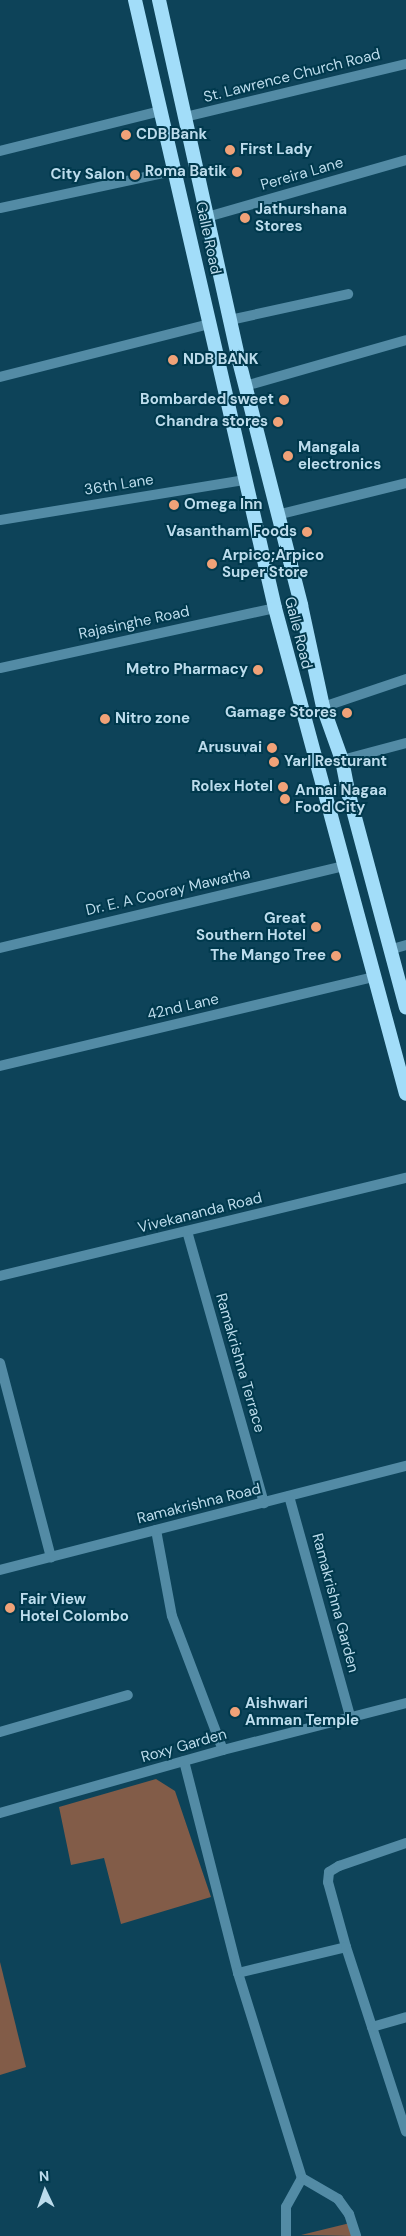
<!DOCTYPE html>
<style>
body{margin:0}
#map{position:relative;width:406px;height:2236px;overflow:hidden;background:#0d4359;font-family:"DM Sans",sans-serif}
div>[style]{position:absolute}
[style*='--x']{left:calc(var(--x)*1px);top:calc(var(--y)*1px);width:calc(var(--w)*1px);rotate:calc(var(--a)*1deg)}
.green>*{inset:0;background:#825c48}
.minor>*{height:10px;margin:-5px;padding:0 5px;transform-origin:5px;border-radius:5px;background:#538ba5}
.tertiary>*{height:10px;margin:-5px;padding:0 5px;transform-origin:5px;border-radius:5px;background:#538ba5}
.trunk>*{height:14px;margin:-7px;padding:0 7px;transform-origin:7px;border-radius:7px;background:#a2ddf9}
.dots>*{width:14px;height:14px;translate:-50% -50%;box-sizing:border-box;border:2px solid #00394d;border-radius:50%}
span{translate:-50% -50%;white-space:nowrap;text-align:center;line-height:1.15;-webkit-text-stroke:4px #00394d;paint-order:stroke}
.street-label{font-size:15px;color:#bcdcec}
.poi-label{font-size:15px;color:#bcdcec;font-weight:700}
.left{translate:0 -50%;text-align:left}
.right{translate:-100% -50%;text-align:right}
.north{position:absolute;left:20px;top:2166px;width:50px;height:50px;-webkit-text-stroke:4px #00394d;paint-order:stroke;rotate:357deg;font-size:14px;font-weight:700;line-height:20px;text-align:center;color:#bcdcec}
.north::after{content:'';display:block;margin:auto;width:18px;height:22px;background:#bcdcec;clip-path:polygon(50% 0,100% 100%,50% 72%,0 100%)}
</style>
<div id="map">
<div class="green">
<div style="clip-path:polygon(156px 1779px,175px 1791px,211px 1897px,121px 1924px,104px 1858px,71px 1865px,59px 1807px)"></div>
<div style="clip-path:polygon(0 1962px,26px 2067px,0 2075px)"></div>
<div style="clip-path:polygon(350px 2223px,353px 2236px,301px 2235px)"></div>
</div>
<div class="minor">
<div style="--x:185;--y:117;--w:227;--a:-13.5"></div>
<div style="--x:0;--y:151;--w:166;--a:-14"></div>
<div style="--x:0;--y:208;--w:181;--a:-12.1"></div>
<div style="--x:207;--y:217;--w:207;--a:-16"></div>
<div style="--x:230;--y:320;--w:121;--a:-12.4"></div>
<div style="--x:0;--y:377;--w:216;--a:-14.2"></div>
<div style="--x:245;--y:386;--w:167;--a:-15.9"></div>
<div style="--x:277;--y:515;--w:133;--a:-13.9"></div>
<div style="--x:0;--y:520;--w:247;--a:-9.3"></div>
<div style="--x:0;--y:668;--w:281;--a:-12.3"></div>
<div style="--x:323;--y:707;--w:88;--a:-18.6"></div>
<div style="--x:342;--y:760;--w:66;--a:-14.9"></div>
<div style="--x:0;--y:948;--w:354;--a:-13.4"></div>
<div style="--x:389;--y:950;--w:18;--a:-16"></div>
<div style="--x:0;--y:1066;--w:384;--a:-13.4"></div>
<div style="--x:187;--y:1231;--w:283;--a:74.2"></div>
<div style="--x:0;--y:1363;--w:201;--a:75.3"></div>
<div style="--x:289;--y:1496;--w:231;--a:74.5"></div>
<div style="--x:156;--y:1530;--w:87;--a:79.5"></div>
<div style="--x:172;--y:1616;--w:143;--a:69.2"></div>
<div style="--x:0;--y:1732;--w:133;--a:-16.1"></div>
<div style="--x:184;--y:1761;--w:219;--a:75.7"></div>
<div style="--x:238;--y:1973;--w:215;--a:72.7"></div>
<div style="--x:302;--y:2178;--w:33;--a:119"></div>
<div style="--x:286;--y:2207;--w:29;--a:90"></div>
<div style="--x:0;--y:1813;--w:232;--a:-15.8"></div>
<div style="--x:223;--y:1750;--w:189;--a:-14.4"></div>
<div style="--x:346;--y:1947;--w:67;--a:-105.5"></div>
<div style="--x:328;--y:1882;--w:10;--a:-84"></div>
<div style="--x:329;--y:1872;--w:12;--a:-31"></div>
<div style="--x:339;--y:1866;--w:71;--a:-18.9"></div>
<div style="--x:238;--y:1973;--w:111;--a:-13.5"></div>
<div style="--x:346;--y:1947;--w:194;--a:72"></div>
<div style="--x:372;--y:2027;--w:35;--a:-16"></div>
<div style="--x:302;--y:2178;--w:42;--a:30.3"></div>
<div style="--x:338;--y:2199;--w:19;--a:54"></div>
<div style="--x:349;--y:2214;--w:23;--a:72"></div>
</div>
<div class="tertiary">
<div style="--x:0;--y:1276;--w:418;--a:-13.6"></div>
<div style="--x:0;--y:1570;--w:419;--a:-14.4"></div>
</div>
<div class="trunk">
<div style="--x:135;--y:0;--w:624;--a:77.03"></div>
<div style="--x:275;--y:608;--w:503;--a:74.91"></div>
<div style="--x:159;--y:0;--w:370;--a:77.5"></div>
<div style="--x:239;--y:361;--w:252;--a:75.7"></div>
<div style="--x:301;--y:605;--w:104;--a:77.8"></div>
<div style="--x:323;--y:707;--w:56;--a:70.3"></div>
<div style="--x:342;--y:760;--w:36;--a:79"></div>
<div style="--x:349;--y:795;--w:220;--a:75"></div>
</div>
<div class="dots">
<div style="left:126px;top:135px;background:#f0a278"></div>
<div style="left:230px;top:150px;background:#f0a278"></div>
<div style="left:237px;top:172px;background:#f0a278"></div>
<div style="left:135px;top:175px;background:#f0a278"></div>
<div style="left:245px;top:218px;background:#f0a278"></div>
<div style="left:173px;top:360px;background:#f0a278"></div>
<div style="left:284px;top:400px;background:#f0a278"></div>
<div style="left:278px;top:422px;background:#f0a278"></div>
<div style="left:288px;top:456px;background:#f0a278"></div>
<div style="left:174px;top:505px;background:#f0a278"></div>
<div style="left:307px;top:532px;background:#f0a278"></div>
<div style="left:212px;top:564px;background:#f0a278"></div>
<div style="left:258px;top:670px;background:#f0a278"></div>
<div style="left:347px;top:713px;background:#f0a278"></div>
<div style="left:105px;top:719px;background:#f0a278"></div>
<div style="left:272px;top:748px;background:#f0a278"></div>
<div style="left:274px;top:762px;background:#f0a278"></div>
<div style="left:283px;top:787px;background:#f0a278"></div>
<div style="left:285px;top:799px;background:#f0a278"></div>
<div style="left:316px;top:927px;background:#f0a278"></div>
<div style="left:336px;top:956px;background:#f0a278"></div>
<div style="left:10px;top:1608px;background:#f0a278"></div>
<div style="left:235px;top:1712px;background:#f0a278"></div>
</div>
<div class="street-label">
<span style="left:292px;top:76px;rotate:-14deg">St. Lawrence Church Road</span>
<span style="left:302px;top:174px;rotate:-16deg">Pereira Lane</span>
<span style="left:208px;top:238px;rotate:78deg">Galle Road</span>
<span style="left:119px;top:485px;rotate:-9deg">36th Lane</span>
<span style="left:134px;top:623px;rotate:-12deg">Rajasinghe Road</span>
<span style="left:298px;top:633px;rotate:76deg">Galle Road</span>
<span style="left:168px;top:892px;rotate:-13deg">Dr. E. A Cooray Mawatha</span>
<span style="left:183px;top:1007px;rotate:-13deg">42nd Lane</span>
<span style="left:200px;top:1213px;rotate:-14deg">Vivekananda Road</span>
<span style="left:240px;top:1363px;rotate:74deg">Ramakrishna Terrace</span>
<span style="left:199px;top:1504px;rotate:-14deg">Ramakrishna Road</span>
<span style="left:335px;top:1603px;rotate:75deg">Ramakrishna Garden</span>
<span style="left:184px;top:1746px;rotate:-16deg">Roxy Garden</span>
</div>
<div class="poi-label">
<span class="left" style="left:136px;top:135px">CDB Bank</span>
<span class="left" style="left:240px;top:150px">First Lady</span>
<span class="right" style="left:227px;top:172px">Roma Batik</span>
<span class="right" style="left:125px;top:175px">City Salon</span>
<span class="left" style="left:255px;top:218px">Jathurshana<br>Stores</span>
<span class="left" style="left:183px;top:360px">NDB BANK</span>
<span class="right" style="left:274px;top:400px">Bombarded sweet</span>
<span class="right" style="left:268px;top:422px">Chandra stores</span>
<span class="left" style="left:298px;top:456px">Mangala<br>electronics</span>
<span class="left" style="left:184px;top:505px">Omega Inn</span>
<span class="right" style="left:297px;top:532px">Vasantham Foods</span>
<span class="left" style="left:222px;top:564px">Arpico;Arpico<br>Super Store</span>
<span class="right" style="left:248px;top:670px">Metro Pharmacy</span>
<span class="right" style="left:337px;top:713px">Gamage Stores</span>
<span class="left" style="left:115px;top:719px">Nitro zone</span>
<span class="right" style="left:262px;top:748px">Arusuvai</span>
<span class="left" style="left:284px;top:762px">Yarl Resturant</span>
<span class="right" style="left:273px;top:787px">Rolex Hotel</span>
<span class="left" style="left:295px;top:799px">Annai Nagaa<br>Food City</span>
<span class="right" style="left:306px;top:927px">Great<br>Southern Hotel</span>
<span class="right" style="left:326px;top:956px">The Mango Tree</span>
<span class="left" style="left:20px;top:1608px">Fair View<br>Hotel Colombo</span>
<span class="left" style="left:245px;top:1712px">Aishwari<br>Amman Temple</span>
</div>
<div class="north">N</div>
</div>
